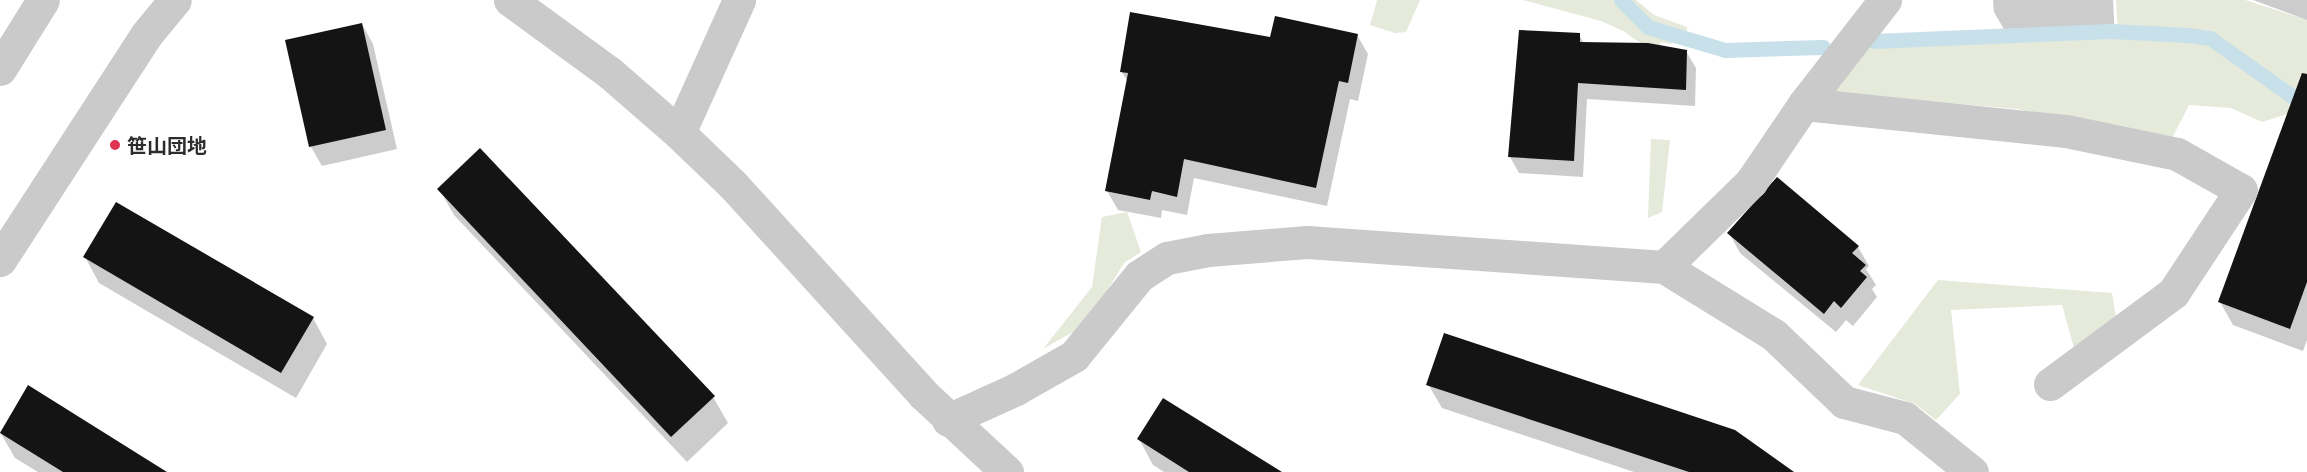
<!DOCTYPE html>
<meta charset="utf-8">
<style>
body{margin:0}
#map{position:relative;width:2307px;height:472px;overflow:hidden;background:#fff;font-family:Quicksand,"Noto Sans JP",sans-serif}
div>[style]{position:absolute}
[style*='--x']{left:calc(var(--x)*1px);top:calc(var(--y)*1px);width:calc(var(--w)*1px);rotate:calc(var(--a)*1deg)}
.green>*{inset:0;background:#e5eadb}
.shadow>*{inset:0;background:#0003}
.stream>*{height:15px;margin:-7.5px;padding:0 7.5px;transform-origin:7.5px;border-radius:7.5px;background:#c8e0ea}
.building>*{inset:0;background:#141414}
.minor>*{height:33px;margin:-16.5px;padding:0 16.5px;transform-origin:16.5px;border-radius:16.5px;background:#cacaca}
.dots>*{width:16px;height:16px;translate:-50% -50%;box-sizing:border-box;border:3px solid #fff;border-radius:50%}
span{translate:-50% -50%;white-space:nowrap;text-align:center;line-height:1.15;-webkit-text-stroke:6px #fff;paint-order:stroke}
.poi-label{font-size:20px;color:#2d2d2d;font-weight:700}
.left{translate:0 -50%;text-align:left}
</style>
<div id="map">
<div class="green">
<div style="clip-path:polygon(1377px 0,1420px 0,1406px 32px,1395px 33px,1370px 25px)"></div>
<div style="clip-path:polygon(1523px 0,1636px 0,1654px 15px,1687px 27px,1687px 34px,1675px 31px,1672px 44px,1661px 42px,1658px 55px,1623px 31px,1601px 21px)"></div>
<div style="clip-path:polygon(2116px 0,2245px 0,2307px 20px,2307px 112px,2300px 110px,2262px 122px,2231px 108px,2189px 105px,2171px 140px,2017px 109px,1830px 92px,1863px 49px,2118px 38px)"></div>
<div style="clip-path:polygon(1651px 139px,1670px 140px,1662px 212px,1648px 218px)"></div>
<div style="clip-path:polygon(1127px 212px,1141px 252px,1124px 263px,1107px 291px,1073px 332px,1043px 349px,1092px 287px,1102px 217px)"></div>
<div style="clip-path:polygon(1938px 280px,2112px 293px,2117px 324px,2074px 348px,2062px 305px,1951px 310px,1960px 394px,1936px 420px,1915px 404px,1858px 385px)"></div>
</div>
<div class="shadow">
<div style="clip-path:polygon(1993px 0,2113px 0,2115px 36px,2067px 38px,2062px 29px,2005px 31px,1994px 12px)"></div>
<div style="clip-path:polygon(2253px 0,2307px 0,2307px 20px)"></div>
<div style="clip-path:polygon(362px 24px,373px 44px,397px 149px,322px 166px,311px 147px)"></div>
<div style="clip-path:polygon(1357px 35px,1368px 54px,1358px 101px,1350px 99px,1327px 206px,1194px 178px,1187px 215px,1162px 210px,1161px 218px,1118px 210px,1107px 191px,1128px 82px,1121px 71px,1271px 38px)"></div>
<div style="clip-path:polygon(1579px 35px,1584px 43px,1686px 51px,1696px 68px,1695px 106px,1587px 99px,1583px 177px,1519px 173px,1510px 157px)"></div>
<div style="clip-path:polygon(2307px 145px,2307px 340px,2303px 351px,2233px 325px,2220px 302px)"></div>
<div style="clip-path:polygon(439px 189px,713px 397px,728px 423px,687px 462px,454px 215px)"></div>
<div style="clip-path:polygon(1729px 233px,1858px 247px,1869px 266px,1866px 269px,1876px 285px,1872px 289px,1877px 297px,1853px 326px,1846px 320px,1836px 332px,1740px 253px)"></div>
<div style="clip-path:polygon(85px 257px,313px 318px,327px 344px,296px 398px,99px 283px)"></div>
<div style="clip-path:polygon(1428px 384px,1792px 472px,1634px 472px,1442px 408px)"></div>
<div style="clip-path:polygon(29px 387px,164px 472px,38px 472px,15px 458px,0 432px)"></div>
<div style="clip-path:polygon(1139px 439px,1280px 472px,1164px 472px,1153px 465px)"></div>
</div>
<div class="stream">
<div style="--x:1621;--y:0;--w:38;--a:45"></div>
<div style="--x:1648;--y:27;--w:80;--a:16.6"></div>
<div style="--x:1725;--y:50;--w:98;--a:-1.8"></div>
<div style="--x:1873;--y:41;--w:238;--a:-2.4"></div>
<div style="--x:2111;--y:31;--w:77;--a:3"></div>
<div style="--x:2188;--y:35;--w:22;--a:8"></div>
<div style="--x:2210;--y:38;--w:100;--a:35.3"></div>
<div style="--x:2292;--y:96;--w:15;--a:-4"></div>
</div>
<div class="building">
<div style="clip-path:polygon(1130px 12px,1270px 37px,1275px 16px,1358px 34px,1348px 83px,1339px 81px,1316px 188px,1184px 159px,1177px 197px,1152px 191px,1150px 200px,1105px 191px,1128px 73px,1120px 72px)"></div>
<div style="clip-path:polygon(362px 23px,386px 130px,309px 147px,285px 40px)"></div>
<div style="clip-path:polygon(1519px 30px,1580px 33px,1580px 42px,1648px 43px,1687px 50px,1686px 90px,1578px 83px,1574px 161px,1508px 157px)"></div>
<div style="clip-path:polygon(2302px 73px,2307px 74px,2307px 282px,2290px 329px,2218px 302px)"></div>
<div style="clip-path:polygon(480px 148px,715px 396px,671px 437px,437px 189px)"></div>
<div style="clip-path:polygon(1777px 177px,1859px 246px,1852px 253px,1866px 265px,1860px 271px,1867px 277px,1841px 308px,1834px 301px,1824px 314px,1727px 233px)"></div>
<div style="clip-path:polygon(116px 202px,314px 317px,281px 373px,83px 257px)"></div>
<div style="clip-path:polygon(1444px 333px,1735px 430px,1794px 472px,1689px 472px,1426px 385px)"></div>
<div style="clip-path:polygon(28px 385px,167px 472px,63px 472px,0 433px)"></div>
<div style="clip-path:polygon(1163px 398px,1282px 472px,1189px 472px,1137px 439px)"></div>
</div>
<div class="minor">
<div style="--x:510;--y:0;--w:124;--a:36.1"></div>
<div style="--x:610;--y:73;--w:91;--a:41"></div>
<div style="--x:679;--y:133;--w:76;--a:43.9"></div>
<div style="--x:734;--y:186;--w:281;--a:47.7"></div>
<div style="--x:923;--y:394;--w:115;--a:42.9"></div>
<div style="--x:0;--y:69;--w:81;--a:-58.1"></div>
<div style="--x:1804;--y:104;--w:263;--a:5.9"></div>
<div style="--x:2066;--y:131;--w:113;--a:11.7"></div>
<div style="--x:2177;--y:154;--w:73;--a:29.4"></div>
<div style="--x:2241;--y:190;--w:123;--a:123.4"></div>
<div style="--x:2173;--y:293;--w:153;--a:143.5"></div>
<div style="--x:679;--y:133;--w:146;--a:-65.7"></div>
<div style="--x:0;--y:260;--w:268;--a:-57"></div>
<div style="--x:146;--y:35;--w:45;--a:-50.4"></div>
<div style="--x:1664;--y:267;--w:122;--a:-44.3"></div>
<div style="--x:1751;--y:182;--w:94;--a:-55.8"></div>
<div style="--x:1804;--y:104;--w:132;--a:-52.1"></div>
<div style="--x:948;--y:420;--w:75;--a:-24.5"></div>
<div style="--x:1016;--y:389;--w:67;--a:-29.6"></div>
<div style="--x:1074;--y:356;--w:103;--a:-50.9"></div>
<div style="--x:1139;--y:276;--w:33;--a:-33"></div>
<div style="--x:1167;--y:258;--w:42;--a:-11"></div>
<div style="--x:1208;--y:250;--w:99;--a:-4.6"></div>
<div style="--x:1307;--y:242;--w:358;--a:4"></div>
<div style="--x:1664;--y:267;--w:129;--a:31.7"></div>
<div style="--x:1774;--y:335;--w:97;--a:43.7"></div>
<div style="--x:1844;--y:402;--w:63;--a:14.7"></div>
<div style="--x:1905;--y:418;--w:86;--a:38.9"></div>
</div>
<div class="dots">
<div style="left:115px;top:145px;background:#df3553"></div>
</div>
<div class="poi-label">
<span class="left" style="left:127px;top:145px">笹山団地</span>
</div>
</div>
